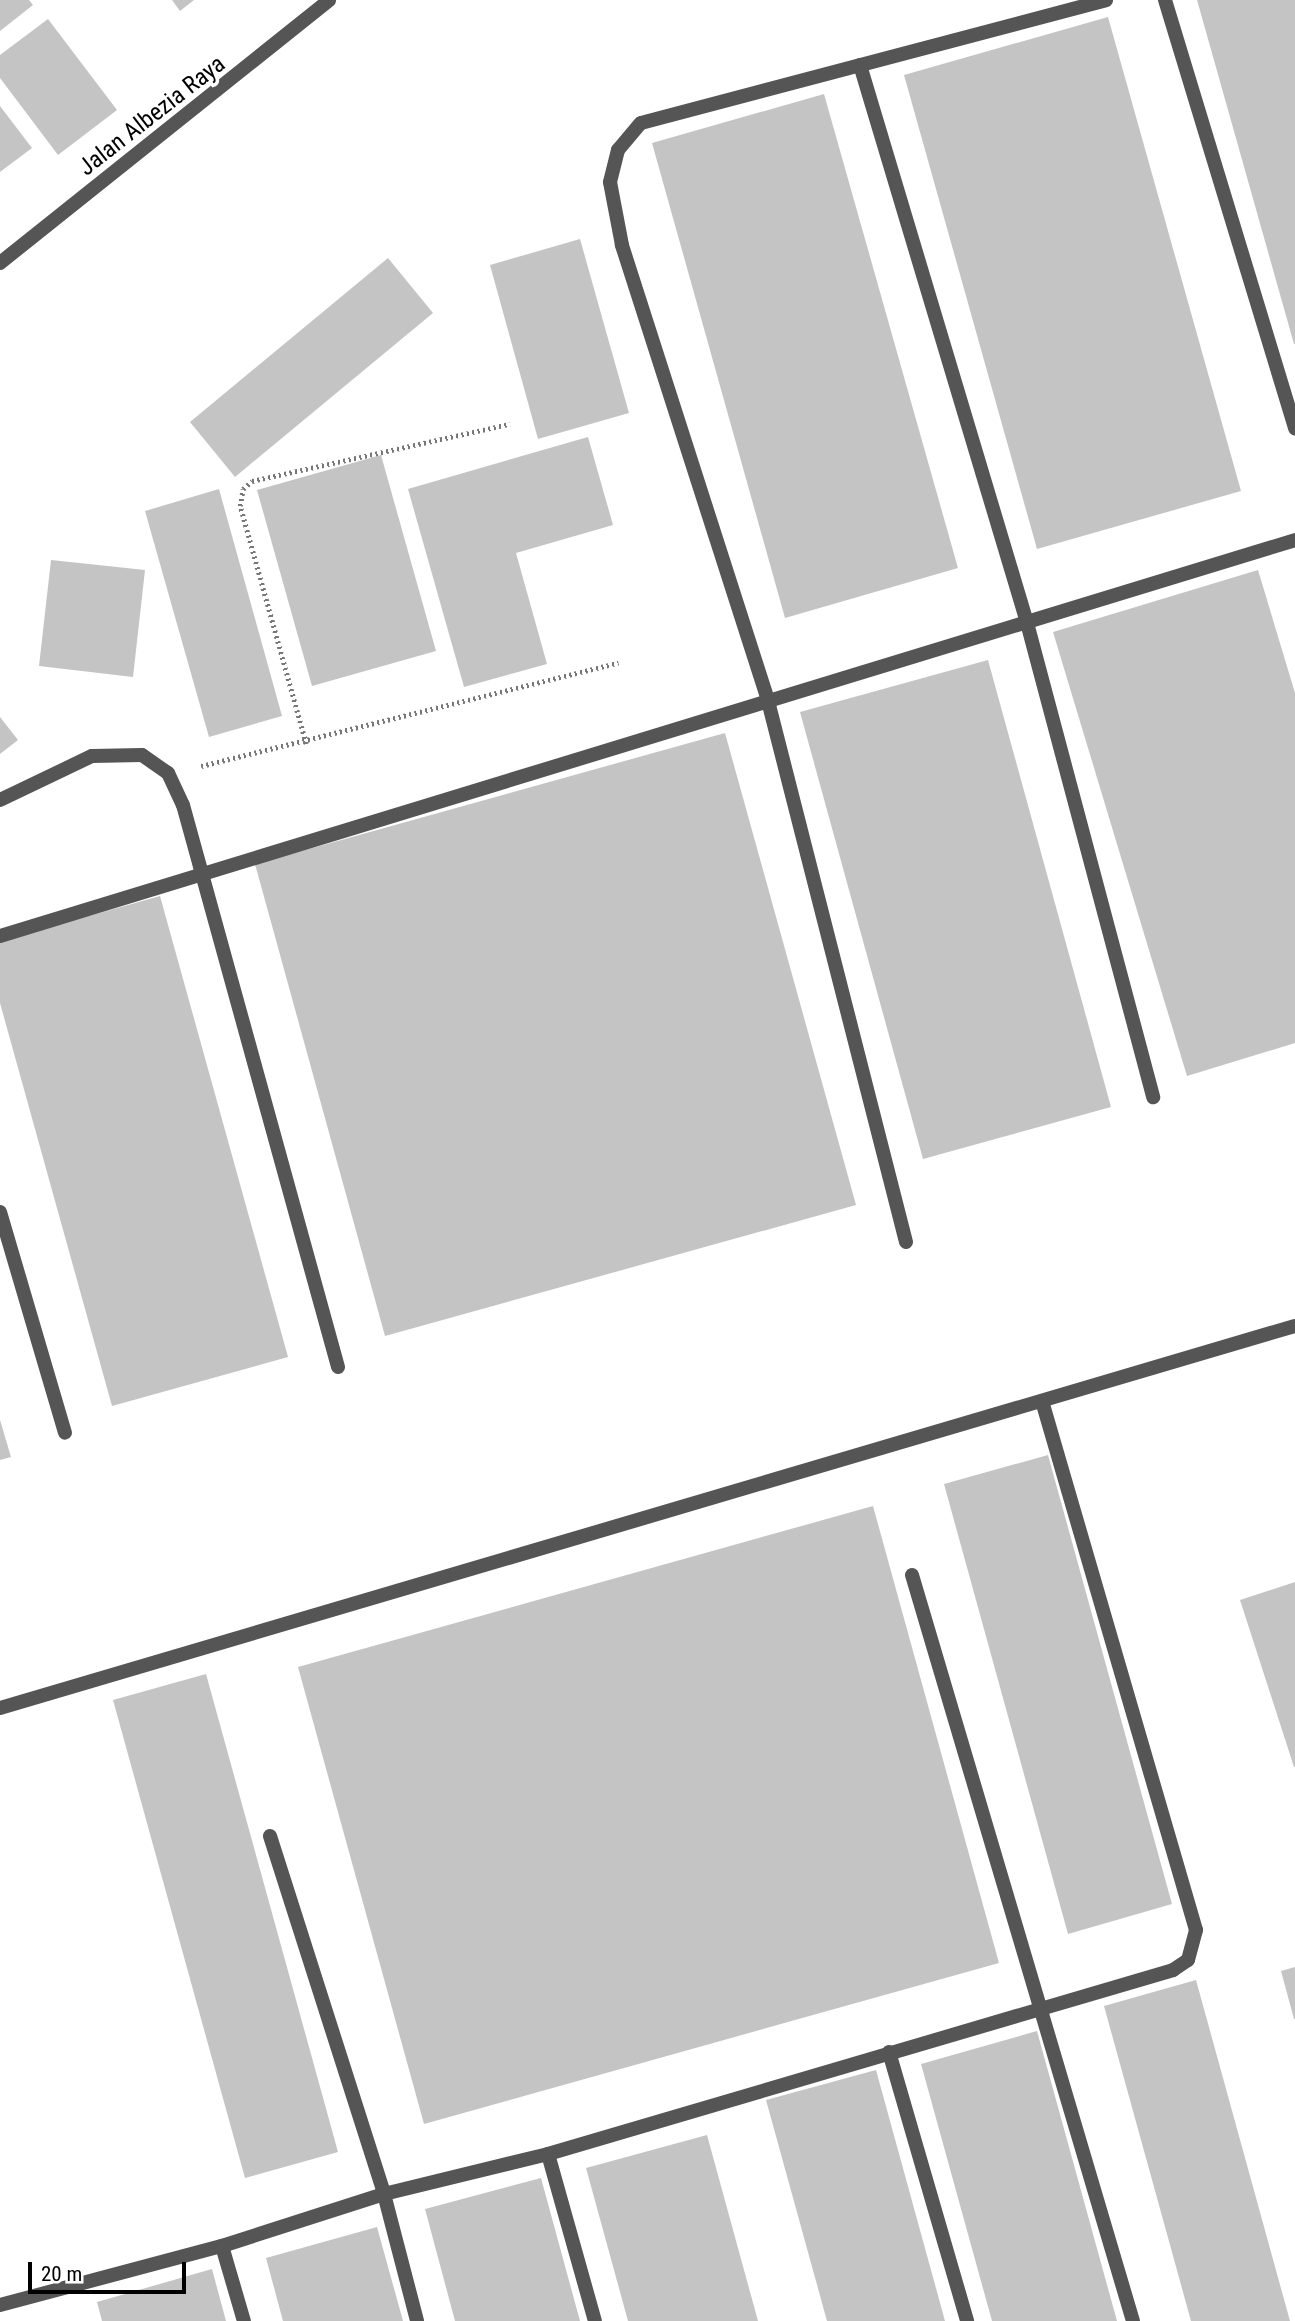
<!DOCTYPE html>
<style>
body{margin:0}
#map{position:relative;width:1295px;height:2321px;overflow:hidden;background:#fff;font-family:"Roboto Condensed",sans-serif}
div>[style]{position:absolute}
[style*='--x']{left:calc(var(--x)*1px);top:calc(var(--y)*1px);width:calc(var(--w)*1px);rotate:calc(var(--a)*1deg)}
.building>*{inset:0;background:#c4c4c4}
.path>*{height:4.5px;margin-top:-2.25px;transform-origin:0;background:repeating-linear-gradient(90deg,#777 0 2px,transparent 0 5.5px)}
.service>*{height:14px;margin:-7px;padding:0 7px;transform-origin:7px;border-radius:7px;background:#555}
.minor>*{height:14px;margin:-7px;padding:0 7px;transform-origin:7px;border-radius:7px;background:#555}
span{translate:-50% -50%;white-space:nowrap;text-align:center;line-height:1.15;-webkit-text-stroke:7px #fff;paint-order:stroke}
.street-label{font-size:24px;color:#000}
.scale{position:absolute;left:28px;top:2262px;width:158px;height:32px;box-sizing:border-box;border:4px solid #000;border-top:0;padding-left:9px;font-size:21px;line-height:24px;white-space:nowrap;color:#000;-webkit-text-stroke:5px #fff;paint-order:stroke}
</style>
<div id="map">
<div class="building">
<div style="clip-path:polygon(0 0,29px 0,33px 5px,0 31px)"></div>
<div style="clip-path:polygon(172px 0,194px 0,180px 11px)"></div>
<div style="clip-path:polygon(1197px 0,1295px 0,1295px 344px,1294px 344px)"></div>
<div style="clip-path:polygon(1108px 17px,1241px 491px,1037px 549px,904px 75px)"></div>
<div style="clip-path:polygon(48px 19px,117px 110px,58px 155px,0 78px,0 55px)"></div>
<div style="clip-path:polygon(824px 94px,958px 568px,785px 618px,652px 143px)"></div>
<div style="clip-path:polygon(0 106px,32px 148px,0 172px)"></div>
<div style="clip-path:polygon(580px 239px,629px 413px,538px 439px,490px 265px)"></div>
<div style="clip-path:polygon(388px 258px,433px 313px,235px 477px,190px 422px)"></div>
<div style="clip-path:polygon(588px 437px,613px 525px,516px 553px,547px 664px,464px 687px,408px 489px)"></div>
<div style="clip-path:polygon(381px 455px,436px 651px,312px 686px,257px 490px)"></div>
<div style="clip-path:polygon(219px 489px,282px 716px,209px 737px,145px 511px)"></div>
<div style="clip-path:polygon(51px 560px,145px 570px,133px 677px,39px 666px)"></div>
<div style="clip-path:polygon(1258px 570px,1295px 693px,1295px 1043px,1187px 1076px,1053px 632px)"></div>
<div style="clip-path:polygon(988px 660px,1111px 1107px,923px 1159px,800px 712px)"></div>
<div style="clip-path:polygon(0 717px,18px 740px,0 754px)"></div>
<div style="clip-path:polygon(725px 733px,856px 1205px,385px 1336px,255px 864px)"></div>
<div style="clip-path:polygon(160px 896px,288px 1357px,112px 1406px,0 1003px,0 941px)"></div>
<div style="clip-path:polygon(0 1420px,11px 1457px,0 1460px)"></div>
<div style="clip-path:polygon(1048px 1455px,1172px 1904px,1068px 1934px,944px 1484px)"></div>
<div style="clip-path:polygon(873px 1506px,999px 1963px,424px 2124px,298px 1667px)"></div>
<div style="clip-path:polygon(1295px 1582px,1295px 1767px,1294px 1767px,1240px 1600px)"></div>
<div style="clip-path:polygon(206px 1674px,338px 2152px,245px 2178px,113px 1700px)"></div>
<div style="clip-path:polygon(1295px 1967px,1295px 2019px,1294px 2019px,1281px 1971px)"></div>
<div style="clip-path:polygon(1196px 1980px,1290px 2321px,1191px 2321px,1104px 2006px)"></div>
<div style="clip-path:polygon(1037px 2031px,1117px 2321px,992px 2321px,921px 2064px)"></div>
<div style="clip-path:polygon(876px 2070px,945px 2321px,827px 2321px,766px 2100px)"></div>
<div style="clip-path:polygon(707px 2135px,758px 2321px,628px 2321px,586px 2168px)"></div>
<div style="clip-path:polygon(541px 2178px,580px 2321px,455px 2321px,425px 2209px)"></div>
<div style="clip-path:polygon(377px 2227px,403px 2321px,283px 2321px,266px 2258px)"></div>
<div style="clip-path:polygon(212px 2269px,226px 2321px,102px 2321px,97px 2302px)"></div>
</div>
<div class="path">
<div style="--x:306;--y:744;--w:247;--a:-105.5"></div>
<div style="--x:240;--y:506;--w:17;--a:-80"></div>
<div style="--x:243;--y:489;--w:12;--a:-42"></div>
<div style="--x:252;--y:481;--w:264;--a:-12.5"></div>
<div style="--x:201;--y:766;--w:430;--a:-13.9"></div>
</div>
<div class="service">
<div style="--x:1165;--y:0;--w:448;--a:73.1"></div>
<div style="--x:860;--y:65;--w:578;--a:73.32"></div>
<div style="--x:1026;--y:619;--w:495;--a:75.1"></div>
<div style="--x:0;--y:800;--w:102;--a:-25.6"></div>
<div style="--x:92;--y:756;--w:50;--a:-1.1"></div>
<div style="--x:142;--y:755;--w:32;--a:35"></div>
<div style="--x:168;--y:773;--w:35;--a:65"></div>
<div style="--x:183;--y:805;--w:583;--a:74.58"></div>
<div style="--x:0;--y:936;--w:1354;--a:-17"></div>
<div style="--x:0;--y:1212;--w:230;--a:73.6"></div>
<div style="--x:906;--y:1242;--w:562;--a:-104.31"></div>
<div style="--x:767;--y:697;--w:475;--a:-107.8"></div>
<div style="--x:622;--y:245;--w:64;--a:-100.8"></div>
<div style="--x:610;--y:182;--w:33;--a:-76"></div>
<div style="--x:618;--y:150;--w:35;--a:-50"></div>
<div style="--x:641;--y:123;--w:481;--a:-14.8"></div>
<div style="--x:912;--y:1575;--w:778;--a:73.5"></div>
<div style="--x:0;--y:1708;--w:1350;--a:-16.44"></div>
<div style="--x:270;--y:1836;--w:376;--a:72.3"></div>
<div style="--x:384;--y:2194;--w:131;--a:75.4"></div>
<div style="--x:889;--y:2052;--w:280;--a:73.8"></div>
<div style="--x:548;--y:2154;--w:173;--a:74.3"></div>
<div style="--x:222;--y:2246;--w:78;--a:73.7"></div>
<div style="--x:0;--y:2305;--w:230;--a:-14.9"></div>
<div style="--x:222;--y:2246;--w:170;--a:-17.8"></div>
<div style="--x:384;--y:2194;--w:169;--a:-13.7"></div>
<div style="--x:548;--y:2154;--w:652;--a:-16.4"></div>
<div style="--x:1173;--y:1970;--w:18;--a:-34"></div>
<div style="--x:1188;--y:1960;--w:31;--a:-75"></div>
<div style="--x:1196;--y:1930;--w:551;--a:-106.23"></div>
</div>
<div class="minor">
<div style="--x:0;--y:263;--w:421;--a:-38.6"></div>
</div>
<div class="street-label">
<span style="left:152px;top:116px;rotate:-38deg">Jalan Albezia Raya</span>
</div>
<div class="scale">20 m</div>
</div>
